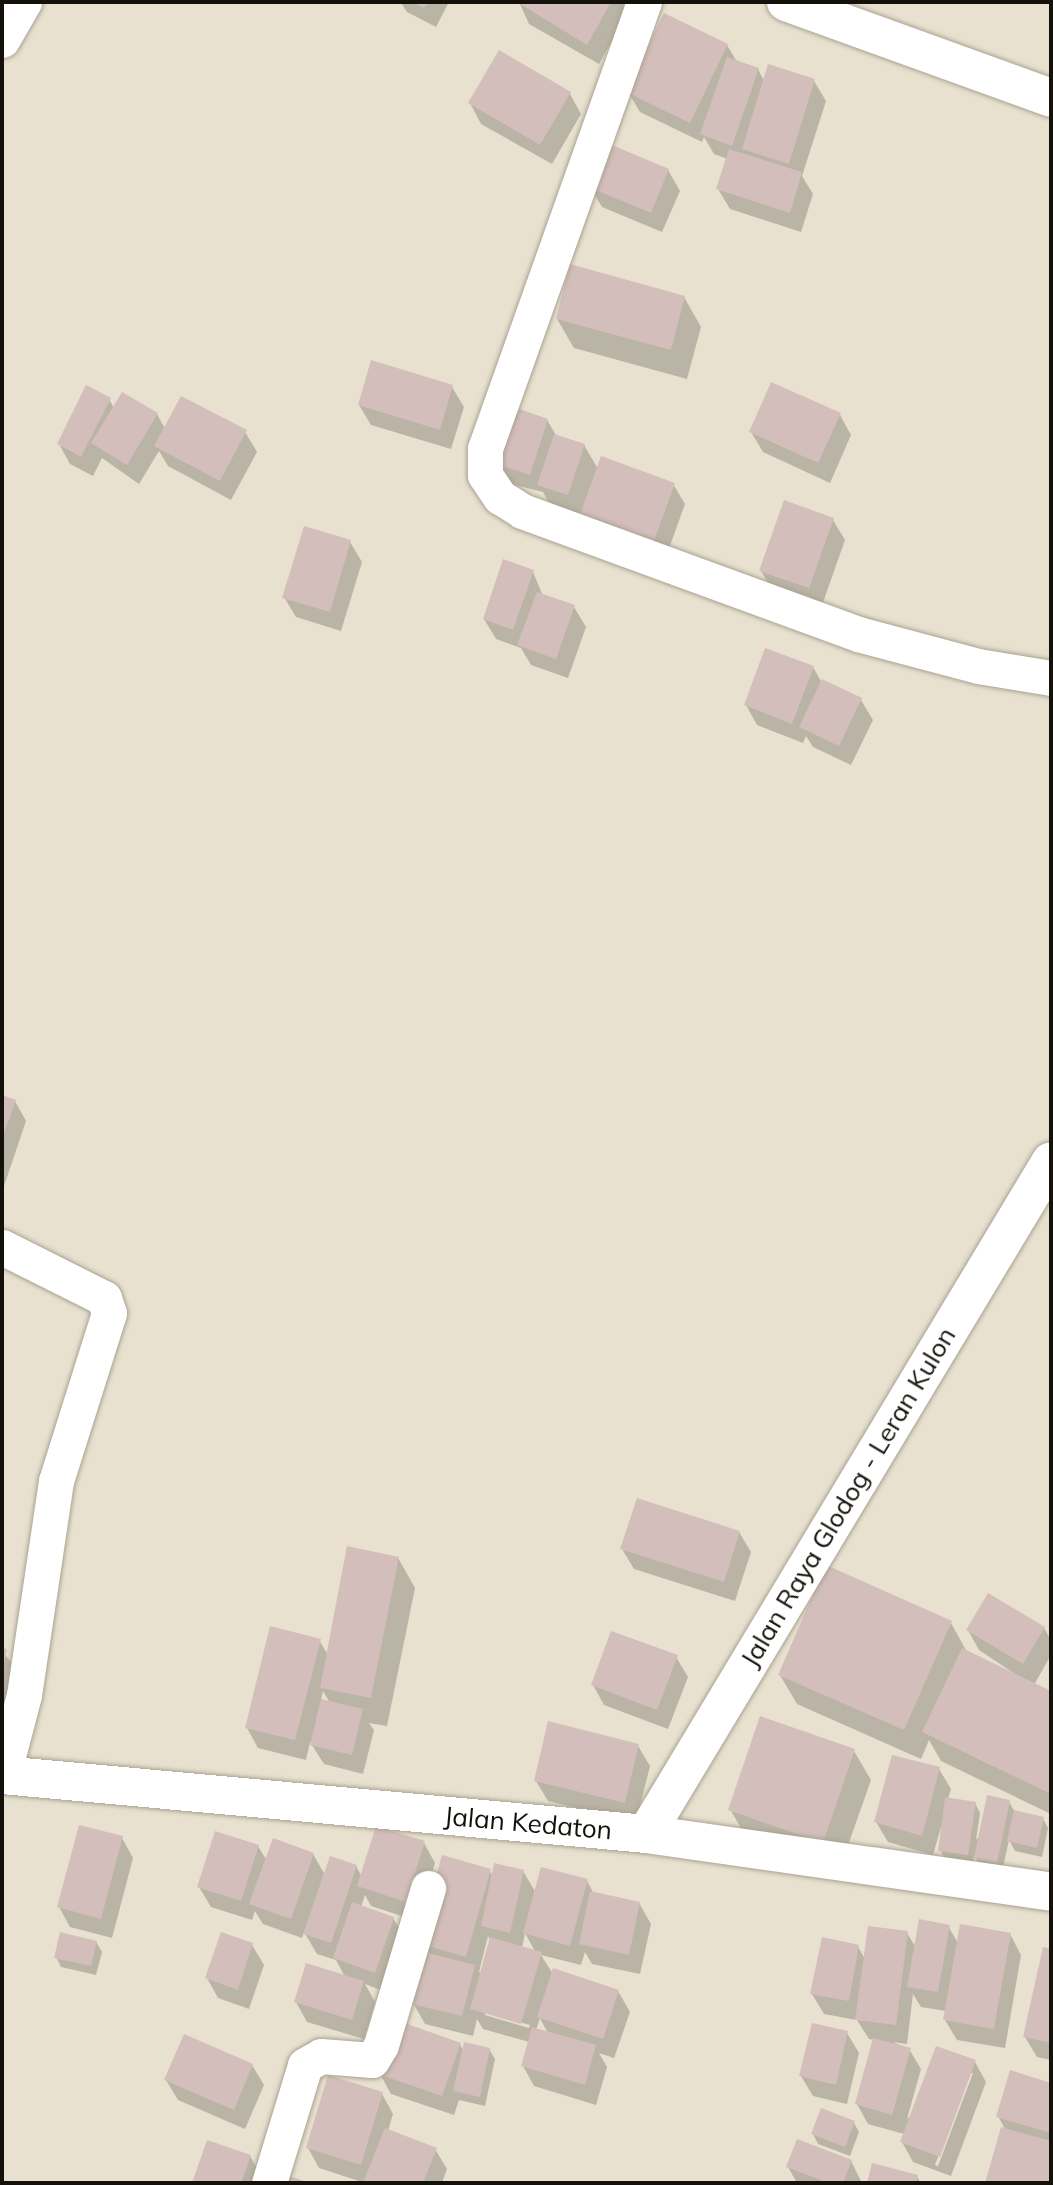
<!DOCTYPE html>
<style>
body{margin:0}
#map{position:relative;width:1053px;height:2185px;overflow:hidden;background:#e8e1cf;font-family:Mulish,sans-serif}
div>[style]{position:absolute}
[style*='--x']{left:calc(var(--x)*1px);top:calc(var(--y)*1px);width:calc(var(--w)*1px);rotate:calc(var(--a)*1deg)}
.shadow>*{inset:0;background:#0003}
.building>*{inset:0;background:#d3bebb}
.roads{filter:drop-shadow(0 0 2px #aaa292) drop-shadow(0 0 2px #aaa292)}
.street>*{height:35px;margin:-17.5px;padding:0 17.5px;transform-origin:17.5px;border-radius:17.5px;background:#fff}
.secondary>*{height:38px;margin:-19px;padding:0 19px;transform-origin:19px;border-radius:19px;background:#fff}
span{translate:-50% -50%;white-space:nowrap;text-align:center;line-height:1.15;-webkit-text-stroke:5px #fff;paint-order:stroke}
.street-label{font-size:26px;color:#14110b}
.frame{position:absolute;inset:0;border:4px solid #14110b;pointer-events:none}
</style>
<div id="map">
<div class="shadow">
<div style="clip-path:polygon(392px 2px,449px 2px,436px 27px,407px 12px,401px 3px)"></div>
<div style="clip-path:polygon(519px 2px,622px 2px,628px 12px,599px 64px,529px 24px)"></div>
<div style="clip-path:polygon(727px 45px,737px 62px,758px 69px,764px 81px,814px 81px,826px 101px,802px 176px,813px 194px,801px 232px,730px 209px,718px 189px,728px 159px,714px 154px,704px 137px,702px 142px,640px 112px,628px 92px)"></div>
<div style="clip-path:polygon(570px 94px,581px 114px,552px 164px,481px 124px,470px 103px)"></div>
<div style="clip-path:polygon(668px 170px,680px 191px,662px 232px,602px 207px,590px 187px)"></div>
<div style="clip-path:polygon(684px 297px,701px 327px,687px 379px,574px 348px,557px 319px)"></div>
<div style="clip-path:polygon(452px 387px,464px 407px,451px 449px,371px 425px,359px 405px)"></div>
<div style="clip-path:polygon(109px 399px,114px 408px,157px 414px,165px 429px,245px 432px,257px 452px,231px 500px,168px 466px,159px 451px,139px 484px,102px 458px,93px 476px,70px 464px,59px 444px)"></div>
<div style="clip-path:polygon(840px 415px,851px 435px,830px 483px,763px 452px,751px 432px)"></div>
<div style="clip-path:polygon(547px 420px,557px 437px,584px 445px,598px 469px,673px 484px,685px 504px,662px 568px,550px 505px,543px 492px,503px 482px,492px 462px)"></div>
<div style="clip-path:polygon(833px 520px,845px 540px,821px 608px,773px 591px,761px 571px)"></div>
<div style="clip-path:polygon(350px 542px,362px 562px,341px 631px,296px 617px,284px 597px)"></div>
<div style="clip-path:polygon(533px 572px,543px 596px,574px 607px,586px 627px,568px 678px,531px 665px,521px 648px,496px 639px,484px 619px)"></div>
<div style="clip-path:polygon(813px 667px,822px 683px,861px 700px,873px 720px,851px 765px,813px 747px,806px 736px,803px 743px,757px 725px,746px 705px)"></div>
<div style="clip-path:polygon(2px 1097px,15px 1101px,26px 1121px,2px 1192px)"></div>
<div style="clip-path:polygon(739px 1532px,751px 1552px,735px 1601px,634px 1569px,622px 1549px)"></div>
<div style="clip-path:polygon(evenodd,398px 1558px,415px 1588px,387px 1726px,369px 1723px,374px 1730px,363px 1774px,324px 1764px,310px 1742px,306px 1760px,258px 1748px,247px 1728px,319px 1640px,328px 1655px,398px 1558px,323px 1691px,330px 1703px,321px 1700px,323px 1691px)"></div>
<div style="clip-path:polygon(951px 1623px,967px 1652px,1024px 1680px,979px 1650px,968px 1630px,1044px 1628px,1051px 1640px,1051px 1655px,1034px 1685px,1051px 1693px,1051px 1814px,941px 1761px,929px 1740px,921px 1759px,797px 1704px,780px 1675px)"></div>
<div style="clip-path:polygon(2px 1650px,17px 1671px,2px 1745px)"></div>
<div style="clip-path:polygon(676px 1657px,688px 1677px,668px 1729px,604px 1705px,593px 1685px)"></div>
<div style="clip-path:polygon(638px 1746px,650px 1766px,636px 1822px,548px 1801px,536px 1781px)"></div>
<div style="clip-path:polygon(854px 1751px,871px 1780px,839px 1871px,747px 1839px,730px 1809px)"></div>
<div style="clip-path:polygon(939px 1769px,951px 1789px,948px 1799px,975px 1803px,980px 1813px,976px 1840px,1009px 1802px,1015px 1812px,1043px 1819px,1048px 1828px,1042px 1857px,1015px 1851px,1009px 1840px,1002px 1872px,982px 1867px,974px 1855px,973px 1864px,946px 1860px,940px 1850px,941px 1827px,933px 1855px,888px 1842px,876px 1822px)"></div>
<div style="clip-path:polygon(122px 1838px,133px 1858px,112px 1938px,70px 1927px,59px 1907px)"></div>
<div style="clip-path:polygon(424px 1843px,435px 1863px,417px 1921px,371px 1906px,365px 1895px,361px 1907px,393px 1918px,405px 1938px,386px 1992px,365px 1984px,375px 2002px,364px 2039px,307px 2022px,296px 2002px,345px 1977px,336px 1960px,317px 1954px,304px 1932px,302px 1938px,263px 1924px,255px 1911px,252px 1920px,211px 1907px,199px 1887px,258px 1846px,267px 1861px,313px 1854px,325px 1875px,356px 1866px,362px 1877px)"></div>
<div style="clip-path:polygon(evenodd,489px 1870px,493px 1877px,523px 1871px,536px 1893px,587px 1881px,594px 1894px,639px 1903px,651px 1924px,640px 1974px,592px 1964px,585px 1952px,581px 1965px,541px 1955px,553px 1974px,618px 1991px,630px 2012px,614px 2058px,599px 2053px,607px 2067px,596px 2105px,534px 2086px,523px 2066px,529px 2042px,483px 2029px,477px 2019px,473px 2036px,425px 2024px,413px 2003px,420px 1943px,489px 1870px,525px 1933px,536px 1953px,522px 1948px,525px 1933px,489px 1870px,488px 1936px,491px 1941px,482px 1973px,479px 1972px,488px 1936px,489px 1870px,485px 2012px,530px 2025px,529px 2028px,485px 2015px,485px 2012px,489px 1870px,540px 2018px,544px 2026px,548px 2033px,536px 2030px,540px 2018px)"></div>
<div style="clip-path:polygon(evenodd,948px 1926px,958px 1943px,1010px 1934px,1021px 1955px,1005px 2048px,957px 2040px,945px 2020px,946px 2011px,921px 2007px,913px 1994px,907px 2044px,893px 2042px,909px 2049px,921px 2069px,907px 2119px,975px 2062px,986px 2082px,951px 2176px,913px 2162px,902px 2142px,904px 2134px,868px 2124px,857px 2104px,874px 2040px,869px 2039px,857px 2020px,824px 2014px,812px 1994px,858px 1947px,865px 1959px,907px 1933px,916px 1948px,948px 1926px,969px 2073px,973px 2073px,938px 2166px,935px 2165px,969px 2073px)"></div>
<div style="clip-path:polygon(96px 1942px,102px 1952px,96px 1975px,61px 1967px,56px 1957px)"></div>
<div style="clip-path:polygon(252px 1945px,264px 1965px,249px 2009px,218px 1998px,207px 1978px)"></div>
<div style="clip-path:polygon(1044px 1949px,1051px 1951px,1051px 2060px,1037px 2057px,1025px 2037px)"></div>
<div style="clip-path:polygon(847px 2033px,859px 2053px,847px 2104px,813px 2096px,801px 2076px)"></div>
<div style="clip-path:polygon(460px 2044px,463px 2051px,489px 2049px,495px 2059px,485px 2106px,459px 2100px,454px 2115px,391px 2094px,380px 2074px)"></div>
<div style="clip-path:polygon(252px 2065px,264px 2085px,245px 2129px,178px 2100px,166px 2080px)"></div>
<div style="clip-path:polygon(1012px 2072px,1051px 2084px,1051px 2183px,987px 2183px,1002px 2129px,1006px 2131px,998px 2116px)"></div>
<div style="clip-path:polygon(382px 2094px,393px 2114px,388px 2131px,435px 2149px,447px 2169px,442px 2183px,365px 2183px,319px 2168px,308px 2148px)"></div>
<div style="clip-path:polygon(854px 2123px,859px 2132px,850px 2156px,818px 2144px,813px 2134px)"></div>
<div style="clip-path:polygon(208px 2142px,250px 2156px,262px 2177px,259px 2183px,194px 2183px)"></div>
<div style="clip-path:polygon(851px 2161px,862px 2183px,797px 2183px,788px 2167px)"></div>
<div style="clip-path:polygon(873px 2165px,917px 2177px,921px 2183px,869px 2183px)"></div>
</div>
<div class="building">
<div style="clip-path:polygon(412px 2px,428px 2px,424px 8px)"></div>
<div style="clip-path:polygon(517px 2px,611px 2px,587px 45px)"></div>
<div style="clip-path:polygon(664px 13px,728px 44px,690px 123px,626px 92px)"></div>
<div style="clip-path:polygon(499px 50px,571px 92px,540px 145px,468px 103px)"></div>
<div style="clip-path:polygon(727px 57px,759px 68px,732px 146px,700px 134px)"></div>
<div style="clip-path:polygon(768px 64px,815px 79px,789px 164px,742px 149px)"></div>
<div style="clip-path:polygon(607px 143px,669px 169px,651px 213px,588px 187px)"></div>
<div style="clip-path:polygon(729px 149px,802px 172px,790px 213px,716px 189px)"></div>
<div style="clip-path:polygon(570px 264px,685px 296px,671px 350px,556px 319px)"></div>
<div style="clip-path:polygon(371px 360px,453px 385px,440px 430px,358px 405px)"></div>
<div style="clip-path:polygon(771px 382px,841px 413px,818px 463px,749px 432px)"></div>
<div style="clip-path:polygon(86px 385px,111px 398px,81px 457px,57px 444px)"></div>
<div style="clip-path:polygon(122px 392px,158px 413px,127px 465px,91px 443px)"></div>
<div style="clip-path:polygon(181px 396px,247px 430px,220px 481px,154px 446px)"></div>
<div style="clip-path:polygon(508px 405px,548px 419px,530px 475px,490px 462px)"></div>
<div style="clip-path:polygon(554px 434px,585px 444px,568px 495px,537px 485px)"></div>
<div style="clip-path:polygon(601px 456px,675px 483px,651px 549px,577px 523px)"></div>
<div style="clip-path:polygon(784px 500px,834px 518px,809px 588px,759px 571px)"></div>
<div style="clip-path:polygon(304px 526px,351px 540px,330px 612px,282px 598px)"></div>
<div style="clip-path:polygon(503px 559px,534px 570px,513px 630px,483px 619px)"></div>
<div style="clip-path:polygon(537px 592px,575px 605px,556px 659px,517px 645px)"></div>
<div style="clip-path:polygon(765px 648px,814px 666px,792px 724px,744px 705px)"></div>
<div style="clip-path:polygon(822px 679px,862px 698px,839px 746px,799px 727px)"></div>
<div style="clip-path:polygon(2px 1095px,16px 1100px,2px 1139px)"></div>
<div style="clip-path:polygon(637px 1498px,740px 1531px,724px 1582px,620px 1549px)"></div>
<div style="clip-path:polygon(347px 1546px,399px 1557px,371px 1698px,320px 1688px)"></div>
<div style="clip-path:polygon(826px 1565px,952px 1621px,904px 1730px,778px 1675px)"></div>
<div style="clip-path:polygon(988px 1593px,1045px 1627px,1023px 1664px,966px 1630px)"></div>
<div style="clip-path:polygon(270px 1626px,321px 1639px,295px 1740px,245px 1728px)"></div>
<div style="clip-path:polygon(611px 1631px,678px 1655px,657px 1710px,591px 1685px)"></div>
<div style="clip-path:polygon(2px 1648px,7px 1649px,3px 1668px,2px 1667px)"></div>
<div style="clip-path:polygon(962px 1648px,1051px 1691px,1051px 1794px,922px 1732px)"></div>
<div style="clip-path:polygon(321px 1699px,363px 1709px,352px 1755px,310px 1745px)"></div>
<div style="clip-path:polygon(760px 1716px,855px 1749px,823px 1843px,728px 1810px)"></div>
<div style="clip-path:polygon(548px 1721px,639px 1744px,625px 1803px,534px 1781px)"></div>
<div style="clip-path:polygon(892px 1755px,940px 1767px,922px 1836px,874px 1822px)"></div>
<div style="clip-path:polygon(987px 1795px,1010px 1800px,997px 1863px,974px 1858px)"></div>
<div style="clip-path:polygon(945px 1797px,976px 1802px,968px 1855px,938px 1851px)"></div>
<div style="clip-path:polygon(1014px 1810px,1044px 1817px,1037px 1848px,1007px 1841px)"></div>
<div style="clip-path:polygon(79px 1825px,123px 1836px,101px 1919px,57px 1907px)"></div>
<div style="clip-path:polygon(376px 1826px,425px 1841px,406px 1902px,357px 1886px)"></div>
<div style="clip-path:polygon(215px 1831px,259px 1845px,241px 1901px,197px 1887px)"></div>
<div style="clip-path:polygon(273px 1838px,314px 1853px,291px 1919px,249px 1904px)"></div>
<div style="clip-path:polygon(442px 1855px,491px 1869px,466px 1957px,418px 1943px)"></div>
<div style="clip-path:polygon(330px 1856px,357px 1865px,331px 1943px,303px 1934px)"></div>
<div style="clip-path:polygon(494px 1863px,524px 1870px,510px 1933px,481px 1926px)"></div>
<div style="clip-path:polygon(541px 1867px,588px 1879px,570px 1946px,523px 1933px)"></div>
<div style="clip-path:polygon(590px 1891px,640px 1902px,629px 1955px,579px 1944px)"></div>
<div style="clip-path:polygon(352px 1902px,394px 1917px,375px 1973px,333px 1958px)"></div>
<div style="clip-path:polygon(919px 1919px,950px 1925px,938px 1992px,907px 1987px)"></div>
<div style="clip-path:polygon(960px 1924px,1011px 1933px,994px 2029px,943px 2020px)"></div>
<div style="clip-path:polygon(868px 1926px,908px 1931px,896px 2025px,855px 2020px)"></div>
<div style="clip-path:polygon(60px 1932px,97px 1941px,91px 1966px,54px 1958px)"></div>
<div style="clip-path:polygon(221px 1932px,253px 1943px,238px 1990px,205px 1978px)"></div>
<div style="clip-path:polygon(490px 1937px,542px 1952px,521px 2024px,470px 2009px)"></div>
<div style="clip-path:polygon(822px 1937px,859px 1945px,849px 2001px,810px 1994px)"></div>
<div style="clip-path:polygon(1043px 1947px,1051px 1949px,1051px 2043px,1023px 2037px)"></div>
<div style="clip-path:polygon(424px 1952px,475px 1965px,462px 2016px,411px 2004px)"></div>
<div style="clip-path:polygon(306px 1963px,364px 1981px,352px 2020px,294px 2002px)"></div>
<div style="clip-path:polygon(553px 1968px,619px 1990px,603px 2039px,537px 2017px)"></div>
<div style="clip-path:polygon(396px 2020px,461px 2043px,442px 2096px,378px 2074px)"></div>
<div style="clip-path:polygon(812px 2023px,848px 2031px,836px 2085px,799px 2076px)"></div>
<div style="clip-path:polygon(532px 2027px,596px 2045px,585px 2085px,521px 2066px)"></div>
<div style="clip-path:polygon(184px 2034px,253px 2064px,234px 2110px,164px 2080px)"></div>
<div style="clip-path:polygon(873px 2038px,911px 2048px,892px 2115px,855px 2104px)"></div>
<div style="clip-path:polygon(464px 2042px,490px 2048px,480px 2097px,453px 2091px)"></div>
<div style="clip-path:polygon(936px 2046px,976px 2060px,940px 2157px,900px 2142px)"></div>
<div style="clip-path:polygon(1010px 2070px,1051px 2083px,1051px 2133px,996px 2117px)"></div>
<div style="clip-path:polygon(328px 2075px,383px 2092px,361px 2165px,306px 2148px)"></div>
<div style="clip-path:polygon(821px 2108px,855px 2121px,845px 2147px,811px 2134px)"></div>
<div style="clip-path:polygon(1001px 2127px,1051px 2141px,1051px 2183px,985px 2183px)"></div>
<div style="clip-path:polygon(385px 2128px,437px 2148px,423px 2183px,363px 2183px)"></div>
<div style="clip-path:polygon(797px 2139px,852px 2160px,843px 2183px,829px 2183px,786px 2167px)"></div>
<div style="clip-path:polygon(207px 2140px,251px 2155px,241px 2183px,192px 2183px)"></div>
<div style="clip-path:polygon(872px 2163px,918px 2175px,916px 2183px,867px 2183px)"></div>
<div style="clip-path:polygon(289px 2176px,310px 2183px,287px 2183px)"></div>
</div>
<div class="roads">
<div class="street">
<div style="--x:644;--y:2;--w:473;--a:109.6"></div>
<div style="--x:485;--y:448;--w:27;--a:90"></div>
<div style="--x:485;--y:475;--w:27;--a:56"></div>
<div style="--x:500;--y:497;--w:26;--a:32"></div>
<div style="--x:522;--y:511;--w:358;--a:20.1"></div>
<div style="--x:858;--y:634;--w:124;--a:14.9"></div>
<div style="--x:978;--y:666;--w:74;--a:9.3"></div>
<div style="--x:2;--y:40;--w:44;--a:-59.9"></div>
<div style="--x:2;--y:1247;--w:114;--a:26.6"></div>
<div style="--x:104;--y:1298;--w:16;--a:72"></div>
<div style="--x:109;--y:1313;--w:176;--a:107.5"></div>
<div style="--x:56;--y:1481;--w:216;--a:98.5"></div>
<div style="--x:24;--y:1695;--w:83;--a:104.7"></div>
<div style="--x:269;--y:2183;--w:123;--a:-73"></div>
<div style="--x:305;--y:2065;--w:18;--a:-29"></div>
<div style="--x:321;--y:2056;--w:51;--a:4.5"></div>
<div style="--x:372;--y:2060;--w:17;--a:-59"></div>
<div style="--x:381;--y:2045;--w:164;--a:-73.3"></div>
</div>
<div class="secondary">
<div style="--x:786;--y:2;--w:282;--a:19.9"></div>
<div style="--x:2;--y:1775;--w:647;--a:5.23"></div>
<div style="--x:646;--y:1834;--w:409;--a:8.1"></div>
<div style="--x:646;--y:1834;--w:785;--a:-58.96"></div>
</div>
</div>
<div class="street-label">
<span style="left:848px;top:1497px;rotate:-59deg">Jalan Raya Glodog - Leran Kulon</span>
<span style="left:528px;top:1823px;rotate:5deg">Jalan Kedaton</span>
</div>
<div class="frame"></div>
</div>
